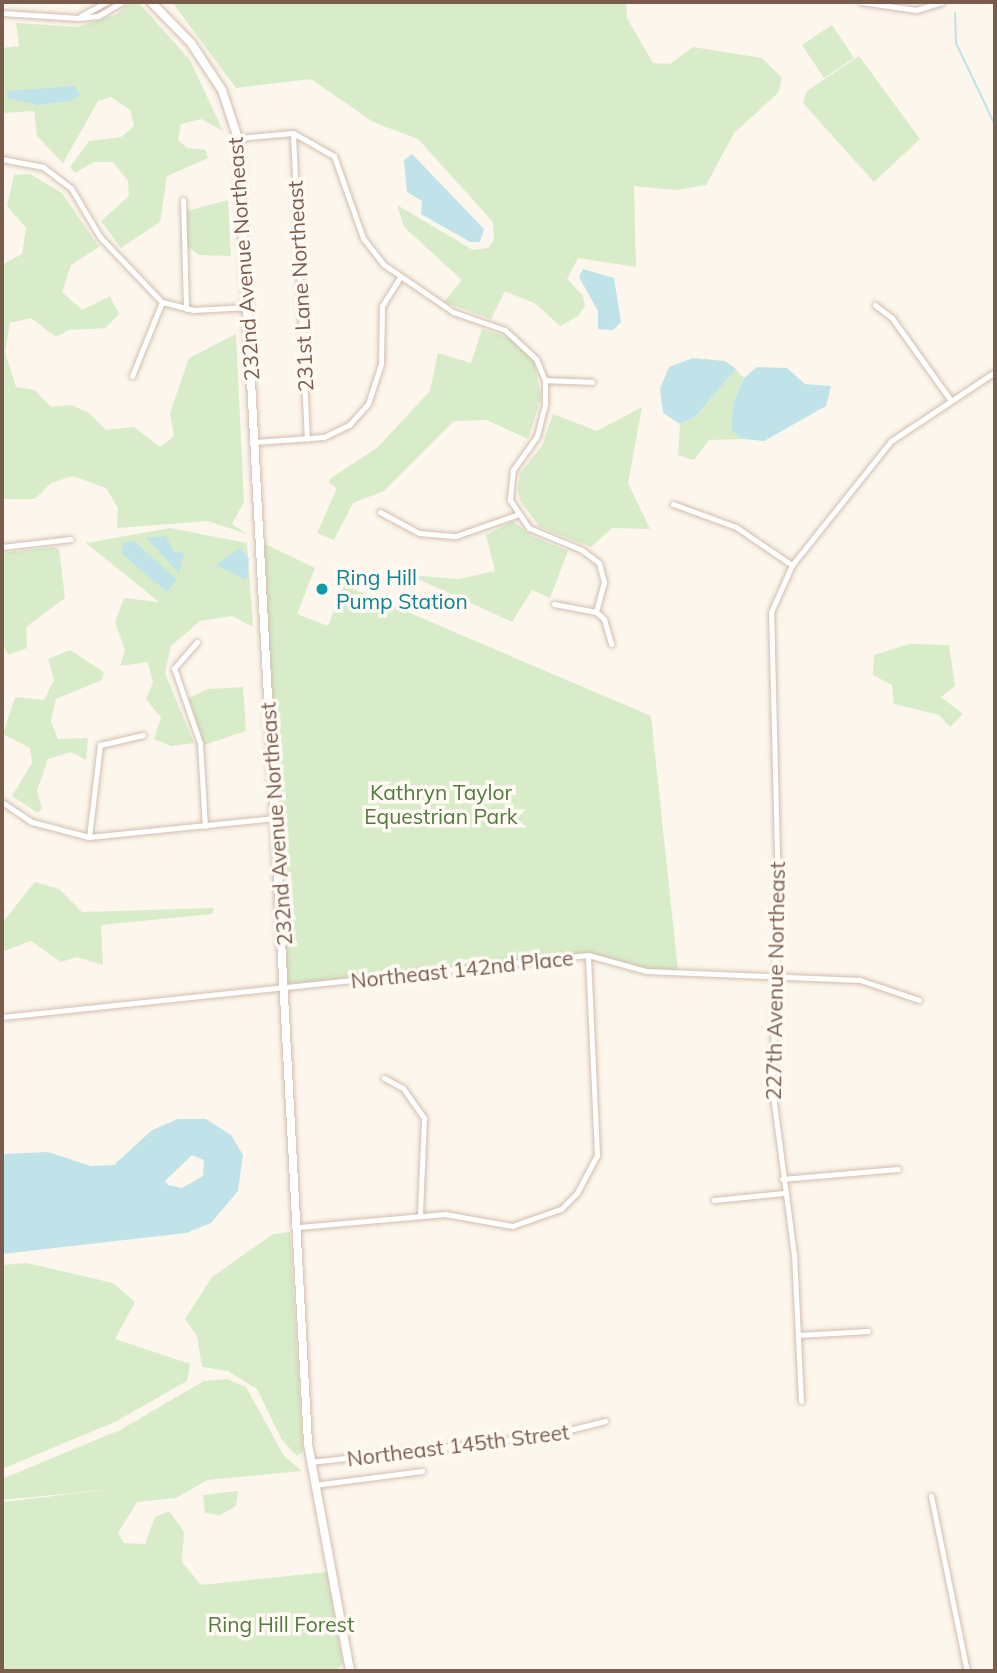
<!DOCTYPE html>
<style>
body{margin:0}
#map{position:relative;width:997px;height:1673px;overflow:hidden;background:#fdf6ec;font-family:Mulish,sans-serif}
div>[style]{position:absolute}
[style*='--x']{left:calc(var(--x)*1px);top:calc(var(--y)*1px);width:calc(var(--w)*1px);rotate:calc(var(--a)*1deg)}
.green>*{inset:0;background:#d8ecc9}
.water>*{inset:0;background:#bfe3e8}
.stream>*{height:2px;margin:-1px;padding:0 1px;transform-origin:1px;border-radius:1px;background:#bfe3e8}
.roads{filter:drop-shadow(0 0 2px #d1beb0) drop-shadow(0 0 2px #d1beb0)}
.street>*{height:5px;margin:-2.5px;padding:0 2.5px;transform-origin:2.5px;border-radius:2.5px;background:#fff}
.secondary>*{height:8px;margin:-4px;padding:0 4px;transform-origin:4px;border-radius:4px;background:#fff}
.dots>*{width:19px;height:19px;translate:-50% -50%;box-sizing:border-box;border:4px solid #fffaf3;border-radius:50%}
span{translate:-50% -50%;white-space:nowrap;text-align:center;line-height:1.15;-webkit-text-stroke:7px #fffaf3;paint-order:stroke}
.street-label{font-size:21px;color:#7a5c4d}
.culture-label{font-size:21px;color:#0d838f}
.left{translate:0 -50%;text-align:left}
.park-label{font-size:21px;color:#537a41}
.frame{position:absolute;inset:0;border:4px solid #7a5c4d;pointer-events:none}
</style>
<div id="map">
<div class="green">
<div style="clip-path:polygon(131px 2px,138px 2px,190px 60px,223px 131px,201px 119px,181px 124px,178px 140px,187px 148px,206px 150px,208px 158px,167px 176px,160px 222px,121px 248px,101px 221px,129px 196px,128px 181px,113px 162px,94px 162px,75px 173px,70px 167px,89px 141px,121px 137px,134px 126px,130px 110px,111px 97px,98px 101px,63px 163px,37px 136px,34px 111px,2px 113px,2px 48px,19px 46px,16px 23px,78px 27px,117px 14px)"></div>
<div style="clip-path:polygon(172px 2px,626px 2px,627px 18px,653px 63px,670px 64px,693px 47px,762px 58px,782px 78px,778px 93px,734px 133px,706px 185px,676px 190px,634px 186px,636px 267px,578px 258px,567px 279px,583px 296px,585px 306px,578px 316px,560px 326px,536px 304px,505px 291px,491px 319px,444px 302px,462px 280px,404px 227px,397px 205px,473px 250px,488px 248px,494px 240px,493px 222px,418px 139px,373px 122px,311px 79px,236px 88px)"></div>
<div style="clip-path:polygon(832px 25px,854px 58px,824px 78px,802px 45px)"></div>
<div style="clip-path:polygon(859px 56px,920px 139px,874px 182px,803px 103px,807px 91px)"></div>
<div style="clip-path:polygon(30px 174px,62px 193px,99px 247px,71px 265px,62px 292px,82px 310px,110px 296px,119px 314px,105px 328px,69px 330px,56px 337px,31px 318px,10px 323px,5px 352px,16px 387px,35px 390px,51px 407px,71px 405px,89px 413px,106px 430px,134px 427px,160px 447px,174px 436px,170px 413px,189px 358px,236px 334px,244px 502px,232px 524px,247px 534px,208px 521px,117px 528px,118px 508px,106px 488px,73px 476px,51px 483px,35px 499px,2px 499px,2px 265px,22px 254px,26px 228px,7px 206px,14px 175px)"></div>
<div style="clip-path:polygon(228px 200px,231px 256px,199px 255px,187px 246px,187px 211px)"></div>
<div style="clip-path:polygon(482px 329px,510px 338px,534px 361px,541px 398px,528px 439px,487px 420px,454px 421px,384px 491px,353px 503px,334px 540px,317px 533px,337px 488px,329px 483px,331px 478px,378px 447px,430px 391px,438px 353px,471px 363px)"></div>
<div style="clip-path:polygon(736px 369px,744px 378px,733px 403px,731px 430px,743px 439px,709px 440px,694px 460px,678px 455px,680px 424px,696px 416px)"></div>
<div style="clip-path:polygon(642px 407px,628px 483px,650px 529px,612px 528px,591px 547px,540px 527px,520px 501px,518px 489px,520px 473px,542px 446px,553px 414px,597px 431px)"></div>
<div style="clip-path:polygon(513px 521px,532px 536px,568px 551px,550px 598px,532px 590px,512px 622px,409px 575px,459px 579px,495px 571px,486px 535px)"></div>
<div style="clip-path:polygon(170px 528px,247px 543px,253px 627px,232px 616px,200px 621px,171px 646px,165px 673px,194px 743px,171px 746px,154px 739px,161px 718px,146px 699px,153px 683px,148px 662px,120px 666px,125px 650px,115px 622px,124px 598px,159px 602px,86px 543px)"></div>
<div style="clip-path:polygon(259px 541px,315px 568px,297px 614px,328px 626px,344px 585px,651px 716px,678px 971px,646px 971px,588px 955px,287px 989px)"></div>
<div style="clip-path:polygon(53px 547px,59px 549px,65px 598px,26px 627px,27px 648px,8px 655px,2px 642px,2px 553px)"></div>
<div style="clip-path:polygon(909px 644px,949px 645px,955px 686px,941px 697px,963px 714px,950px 727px,939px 715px,894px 704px,892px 685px,873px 675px,874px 655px)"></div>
<div style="clip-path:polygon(70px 650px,104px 672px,102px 680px,56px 699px,51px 721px,58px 739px,88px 738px,86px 760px,71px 752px,48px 759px,37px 791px,42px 808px,38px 813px,12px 796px,32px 763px,30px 748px,3px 734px,15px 697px,44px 700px,54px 680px,48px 659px)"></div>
<div style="clip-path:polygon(243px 687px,246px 731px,204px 745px,189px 698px,208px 689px)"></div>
<div style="clip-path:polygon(35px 882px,59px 889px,82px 912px,214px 908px,212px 914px,101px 925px,103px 965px,77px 957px,61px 962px,31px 941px,2px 952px,2px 923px)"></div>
<div style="clip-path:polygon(290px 1232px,303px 1452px,297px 1456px,282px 1440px,257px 1389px,228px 1371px,202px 1367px,197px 1336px,185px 1319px,212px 1277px,273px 1234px)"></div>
<div style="clip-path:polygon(27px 1263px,113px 1283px,135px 1302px,115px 1339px,190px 1364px,187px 1381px,115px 1422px,2px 1469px,2px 1265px)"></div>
<div style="clip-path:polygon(227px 1379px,246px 1387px,284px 1456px,302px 1471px,207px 1480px,176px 1498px,137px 1502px,118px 1533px,124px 1543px,145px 1544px,155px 1517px,169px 1511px,184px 1532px,182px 1562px,201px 1585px,327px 1572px,343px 1663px,336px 1671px,2px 1671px,2px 1502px,114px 1489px,2px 1500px,2px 1479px,120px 1430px,204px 1381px)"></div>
<div style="clip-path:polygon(238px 1491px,236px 1506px,220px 1515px,205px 1513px,203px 1495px)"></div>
</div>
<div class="water">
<div style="clip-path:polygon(75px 86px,80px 95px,70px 101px,38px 105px,7px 98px,7px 91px)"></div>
<div style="clip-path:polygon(412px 154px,484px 229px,480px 242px,470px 242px,421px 214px,422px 201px,407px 192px,404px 160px)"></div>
<div style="clip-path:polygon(583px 269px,614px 278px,621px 322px,613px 330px,598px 329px,598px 311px,579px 277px)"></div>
<div style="clip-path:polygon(693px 358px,725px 361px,736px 369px,696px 416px,680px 424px,663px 413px,660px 389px,669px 367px)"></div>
<div style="clip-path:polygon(757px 367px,787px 368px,805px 384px,831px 386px,826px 406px,764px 441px,743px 439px,731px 430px,733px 403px,744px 378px)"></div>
<div style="clip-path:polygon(146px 538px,166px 536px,174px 552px,184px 553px,179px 573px)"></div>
<div style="clip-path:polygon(134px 541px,177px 580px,167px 592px,122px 554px,123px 543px)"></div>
<div style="clip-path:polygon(240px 548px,249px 559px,247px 580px,216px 565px)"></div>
<div style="clip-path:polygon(evenodd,178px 1119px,206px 1119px,231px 1135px,243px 1155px,238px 1191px,211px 1223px,186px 1233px,2px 1254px,2px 1154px,48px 1152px,91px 1166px,114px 1165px,152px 1130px,178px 1119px,192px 1155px,204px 1160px,203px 1176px,182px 1188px,168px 1185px,165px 1181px,192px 1155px)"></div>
</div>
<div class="stream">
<div style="--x:955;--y:13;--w:30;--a:88"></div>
<div style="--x:956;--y:43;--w:91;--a:64.6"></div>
</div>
<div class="roads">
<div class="street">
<div style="--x:861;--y:2;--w:56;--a:8.3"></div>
<div style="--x:916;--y:10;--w:27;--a:-17"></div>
<div style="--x:2;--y:13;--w:77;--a:3.7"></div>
<div style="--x:79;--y:18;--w:19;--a:-6"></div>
<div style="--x:98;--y:16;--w:28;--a:-30"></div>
<div style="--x:81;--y:16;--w:29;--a:-29"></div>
<div style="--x:293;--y:133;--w:306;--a:87.4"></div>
<div style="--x:238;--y:138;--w:55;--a:-5.2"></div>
<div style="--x:293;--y:133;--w:47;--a:29.3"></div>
<div style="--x:334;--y:156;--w:87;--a:70.5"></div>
<div style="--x:363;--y:238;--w:33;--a:52"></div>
<div style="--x:383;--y:264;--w:85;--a:34.4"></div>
<div style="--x:453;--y:312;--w:55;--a:19.1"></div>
<div style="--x:505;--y:330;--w:42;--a:43.1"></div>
<div style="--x:536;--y:359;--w:23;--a:67"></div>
<div style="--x:545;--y:380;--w:24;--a:90"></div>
<div style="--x:545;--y:404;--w:33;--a:104"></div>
<div style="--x:537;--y:436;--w:42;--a:125.2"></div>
<div style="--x:513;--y:470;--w:30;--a:96"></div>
<div style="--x:510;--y:500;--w:34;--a:56"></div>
<div style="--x:529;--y:528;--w:57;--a:22.5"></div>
<div style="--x:582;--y:550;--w:21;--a:37"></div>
<div style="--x:599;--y:563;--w:20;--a:75"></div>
<div style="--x:604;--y:582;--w:31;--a:105"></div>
<div style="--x:2;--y:159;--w:42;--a:11"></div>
<div style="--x:43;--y:167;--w:35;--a:37"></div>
<div style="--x:71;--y:188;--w:57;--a:59.4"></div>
<div style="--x:100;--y:237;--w:90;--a:46.4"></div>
<div style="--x:162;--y:302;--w:32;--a:14"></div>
<div style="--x:193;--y:310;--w:56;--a:-3.1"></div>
<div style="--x:183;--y:200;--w:109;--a:88.4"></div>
<div style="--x:875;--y:305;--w:21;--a:37"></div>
<div style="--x:892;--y:318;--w:98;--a:54.5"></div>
<div style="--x:132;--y:376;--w:80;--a:-67.9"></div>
<div style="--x:545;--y:380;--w:47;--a:2.4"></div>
<div style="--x:255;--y:442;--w:69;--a:-4.1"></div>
<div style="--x:324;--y:437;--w:28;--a:-26"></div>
<div style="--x:349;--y:425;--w:28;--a:-48"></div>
<div style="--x:368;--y:404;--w:42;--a:-72"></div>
<div style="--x:381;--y:364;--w:58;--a:-89"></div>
<div style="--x:382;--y:306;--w:32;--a:-58"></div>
<div style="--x:673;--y:504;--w:67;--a:20.1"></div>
<div style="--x:736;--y:527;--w:68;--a:34.2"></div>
<div style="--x:380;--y:512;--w:44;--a:28.3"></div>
<div style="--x:419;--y:533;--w:37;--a:5"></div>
<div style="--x:456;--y:536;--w:64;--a:-19.3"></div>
<div style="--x:2;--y:547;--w:69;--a:-6.6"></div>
<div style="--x:554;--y:604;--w:43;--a:10.8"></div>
<div style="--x:596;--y:612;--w:11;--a:41"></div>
<div style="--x:604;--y:619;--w:26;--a:74"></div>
<div style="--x:197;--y:642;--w:35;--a:131"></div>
<div style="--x:174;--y:668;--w:79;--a:70.9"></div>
<div style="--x:200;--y:743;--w:83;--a:86.6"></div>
<div style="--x:2;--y:802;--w:36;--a:34"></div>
<div style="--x:32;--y:822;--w:59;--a:14.7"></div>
<div style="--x:89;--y:837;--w:187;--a:-5.8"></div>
<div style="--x:89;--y:837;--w:93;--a:-83.2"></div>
<div style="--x:100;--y:745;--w:44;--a:-13.1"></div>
<div style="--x:2;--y:1017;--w:589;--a:-6.04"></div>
<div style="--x:588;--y:955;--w:60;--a:15.4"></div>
<div style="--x:646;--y:971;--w:214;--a:2.4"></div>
<div style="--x:860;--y:980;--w:62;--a:18.7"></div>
<div style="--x:384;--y:1078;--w:21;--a:28"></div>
<div style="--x:403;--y:1088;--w:37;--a:55"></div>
<div style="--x:424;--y:1118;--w:97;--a:92.4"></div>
<div style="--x:782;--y:1179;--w:116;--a:-4.9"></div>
<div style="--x:714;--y:1200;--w:70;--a:-5.7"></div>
<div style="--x:299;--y:1227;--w:147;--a:-5.1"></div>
<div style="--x:445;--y:1214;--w:68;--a:10.2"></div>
<div style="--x:512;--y:1226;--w:52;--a:-19.1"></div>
<div style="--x:561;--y:1209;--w:23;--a:-45"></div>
<div style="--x:577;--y:1193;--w:43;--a:-62.2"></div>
<div style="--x:597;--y:1155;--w:200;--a:-92.6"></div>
<div style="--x:798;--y:1335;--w:70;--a:-3.3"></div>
<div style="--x:801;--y:1401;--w:146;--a:-92.7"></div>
<div style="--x:794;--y:1255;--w:169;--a:-97.5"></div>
<div style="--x:772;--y:1087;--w:193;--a:-88.2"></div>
<div style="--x:778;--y:894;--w:282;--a:-91.4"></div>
<div style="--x:771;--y:612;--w:51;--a:-65.9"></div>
<div style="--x:792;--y:565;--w:159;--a:-51.4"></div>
<div style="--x:891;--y:441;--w:125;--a:-33.6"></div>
<div style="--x:310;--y:1462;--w:241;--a:-6.4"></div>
<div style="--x:549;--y:1435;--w:58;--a:-14"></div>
<div style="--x:314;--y:1485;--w:109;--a:-7.4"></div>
<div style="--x:931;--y:1496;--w:179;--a:78.4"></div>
</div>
<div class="secondary">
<div style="--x:151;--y:2;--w:57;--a:45.7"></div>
<div style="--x:191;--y:43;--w:56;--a:56.6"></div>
<div style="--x:222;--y:90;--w:51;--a:71.6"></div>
<div style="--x:238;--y:138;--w:1308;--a:86.93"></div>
<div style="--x:308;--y:1444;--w:231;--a:79.5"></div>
</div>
</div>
<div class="dots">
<div style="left:322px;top:589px;background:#0f9aa8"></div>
</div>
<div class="street-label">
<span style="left:243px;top:259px;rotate:-94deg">232nd Avenue Northeast</span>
<span style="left:300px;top:286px;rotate:-93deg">231st Lane Northeast</span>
<span style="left:276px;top:824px;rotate:-94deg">232nd Avenue Northeast</span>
<span style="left:462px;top:969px;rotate:-6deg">Northeast 142nd Place</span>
<span style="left:775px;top:981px;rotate:-89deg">227th Avenue Northeast</span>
<span style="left:458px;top:1445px;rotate:-7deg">Northeast 145th Street</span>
</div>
<div class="culture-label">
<span class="left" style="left:336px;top:589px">Ring Hill<br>Pump Station</span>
</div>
<div class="park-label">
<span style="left:441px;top:804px">Kathryn Taylor<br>Equestrian Park</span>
<span style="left:281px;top:1624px">Ring Hill Forest</span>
</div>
<div class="frame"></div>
</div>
